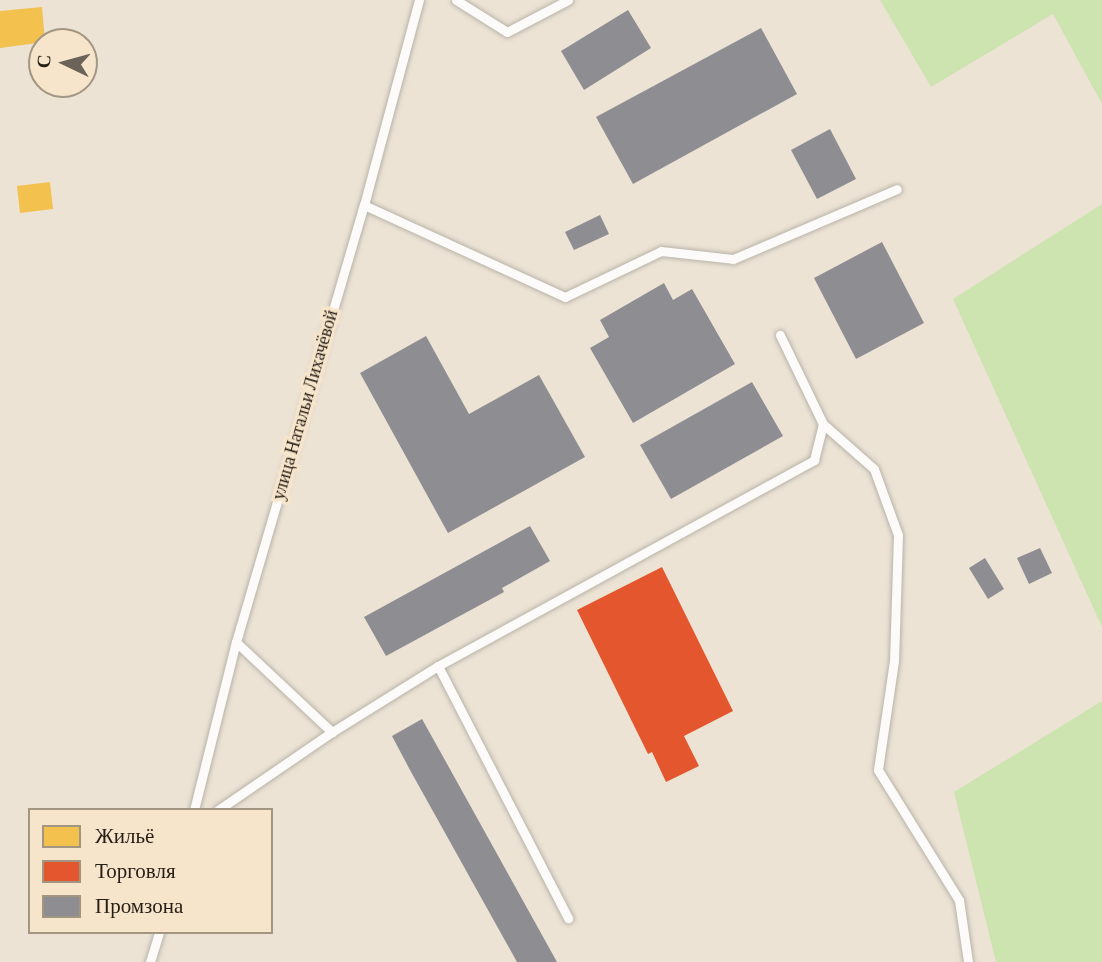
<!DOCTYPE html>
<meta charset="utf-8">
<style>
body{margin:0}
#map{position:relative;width:1102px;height:962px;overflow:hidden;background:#ece3d5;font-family:"Crimson Pro",serif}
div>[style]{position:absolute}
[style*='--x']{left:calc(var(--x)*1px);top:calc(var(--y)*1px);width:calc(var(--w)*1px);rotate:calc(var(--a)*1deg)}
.green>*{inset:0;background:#cde4b0}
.homes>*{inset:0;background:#f2c14e}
.shops>*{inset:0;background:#e4572e}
.industry>*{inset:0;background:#8d8d92}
.roads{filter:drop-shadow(0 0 2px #b9b3a8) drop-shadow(0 0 2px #b9b3a8)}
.service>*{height:9px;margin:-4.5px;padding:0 4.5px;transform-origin:4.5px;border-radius:4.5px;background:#fcfbf9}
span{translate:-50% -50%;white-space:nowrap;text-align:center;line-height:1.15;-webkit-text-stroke:7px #f6e4cb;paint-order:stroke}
.street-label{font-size:18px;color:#251e15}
.legend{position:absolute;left:28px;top:808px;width:245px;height:126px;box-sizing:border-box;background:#f6e4cb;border:2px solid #a29582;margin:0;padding:9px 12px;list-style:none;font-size:21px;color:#251e15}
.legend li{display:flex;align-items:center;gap:14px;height:35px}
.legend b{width:35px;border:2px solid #a29582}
.north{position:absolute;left:28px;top:28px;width:70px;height:70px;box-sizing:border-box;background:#f6e4cb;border:2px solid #a29582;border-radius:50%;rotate:275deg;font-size:19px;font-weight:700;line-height:28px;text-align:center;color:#251e15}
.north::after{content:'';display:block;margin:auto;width:24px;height:32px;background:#6b6358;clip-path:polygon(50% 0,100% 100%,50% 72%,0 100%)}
</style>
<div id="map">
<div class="green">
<div style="clip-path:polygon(880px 0,1102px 0,1102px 104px,1053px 14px,931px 87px)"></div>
<div style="clip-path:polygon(1102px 204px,1102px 627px,953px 299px)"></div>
<div style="clip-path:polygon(1102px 701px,1102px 962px,996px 962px,954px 792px)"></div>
</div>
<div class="homes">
<div style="clip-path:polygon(42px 7px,45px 42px,0 48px,0 11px)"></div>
<div style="clip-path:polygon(50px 182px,53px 209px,20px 213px,17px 186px)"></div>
</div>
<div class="shops">
<div style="clip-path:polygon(662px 567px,733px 711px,684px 736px,699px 766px,666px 782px,652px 752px,648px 754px,577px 610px)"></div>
</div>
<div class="industry">
<div style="clip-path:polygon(628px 10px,651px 48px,584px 90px,561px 51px)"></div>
<div style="clip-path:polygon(761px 28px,797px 94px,633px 184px,596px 117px)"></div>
<div style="clip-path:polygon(830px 129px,856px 179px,817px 199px,791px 150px)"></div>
<div style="clip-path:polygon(600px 215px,609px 234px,574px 250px,565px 232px)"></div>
<div style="clip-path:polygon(882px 242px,924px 323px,856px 359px,814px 278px)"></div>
<div style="clip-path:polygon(664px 283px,673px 300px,692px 289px,735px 364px,633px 423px,590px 348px,609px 337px,600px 320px)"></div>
<div style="clip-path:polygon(426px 336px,469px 414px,539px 375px,585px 457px,448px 533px,360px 373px)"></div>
<div style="clip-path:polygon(752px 382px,783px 436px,671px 499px,640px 445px)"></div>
<div style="clip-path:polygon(530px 526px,550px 561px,502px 588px,504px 592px,386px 656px,364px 617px)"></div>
<div style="clip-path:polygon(1040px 548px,1052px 573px,1029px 584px,1017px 558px)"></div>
<div style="clip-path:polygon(985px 558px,1004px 589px,988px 599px,969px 568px)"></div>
<div style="clip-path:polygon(422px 719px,441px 753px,557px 962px,517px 962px,410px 770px,392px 736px)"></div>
</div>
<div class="roads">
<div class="service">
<div style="--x:456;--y:0;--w:60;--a:32.1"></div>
<div style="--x:507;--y:32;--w:69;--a:-27.7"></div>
<div style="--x:364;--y:205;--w:221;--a:24.6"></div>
<div style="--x:565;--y:297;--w:106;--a:-25.6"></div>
<div style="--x:661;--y:251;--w:72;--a:6.3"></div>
<div style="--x:733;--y:259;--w:178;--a:-23.1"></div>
<div style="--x:823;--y:424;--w:68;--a:41.4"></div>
<div style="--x:874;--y:469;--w:70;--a:70"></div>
<div style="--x:898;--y:535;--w:126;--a:91.8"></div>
<div style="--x:894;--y:661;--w:110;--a:98.4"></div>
<div style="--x:878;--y:770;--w:153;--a:58.1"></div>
<div style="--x:959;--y:900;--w:63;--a:81.7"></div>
<div style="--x:236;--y:642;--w:132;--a:43.2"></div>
<div style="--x:332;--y:732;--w:125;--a:-31.9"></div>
<div style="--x:438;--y:666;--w:429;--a:-28.7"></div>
<div style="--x:814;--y:460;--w:37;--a:-76"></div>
<div style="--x:823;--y:424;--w:99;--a:-115.8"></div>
<div style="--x:438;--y:666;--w:284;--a:62.7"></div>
<div style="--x:194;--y:810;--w:173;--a:-76"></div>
<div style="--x:236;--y:642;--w:455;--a:-73.7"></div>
<div style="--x:364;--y:205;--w:212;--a:-75"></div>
<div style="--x:218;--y:810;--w:138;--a:-34.4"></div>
<div style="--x:150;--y:962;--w:31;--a:-73"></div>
</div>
</div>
<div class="street-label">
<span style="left:305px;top:405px;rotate:-74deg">улица Натальи Лихачёвой</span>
</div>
<ul class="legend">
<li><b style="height:19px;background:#f2c14e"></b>Жильё</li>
<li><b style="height:19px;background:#e4572e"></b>Торговля</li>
<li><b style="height:19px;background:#8d8d92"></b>Промзона</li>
</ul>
<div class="north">С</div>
</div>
